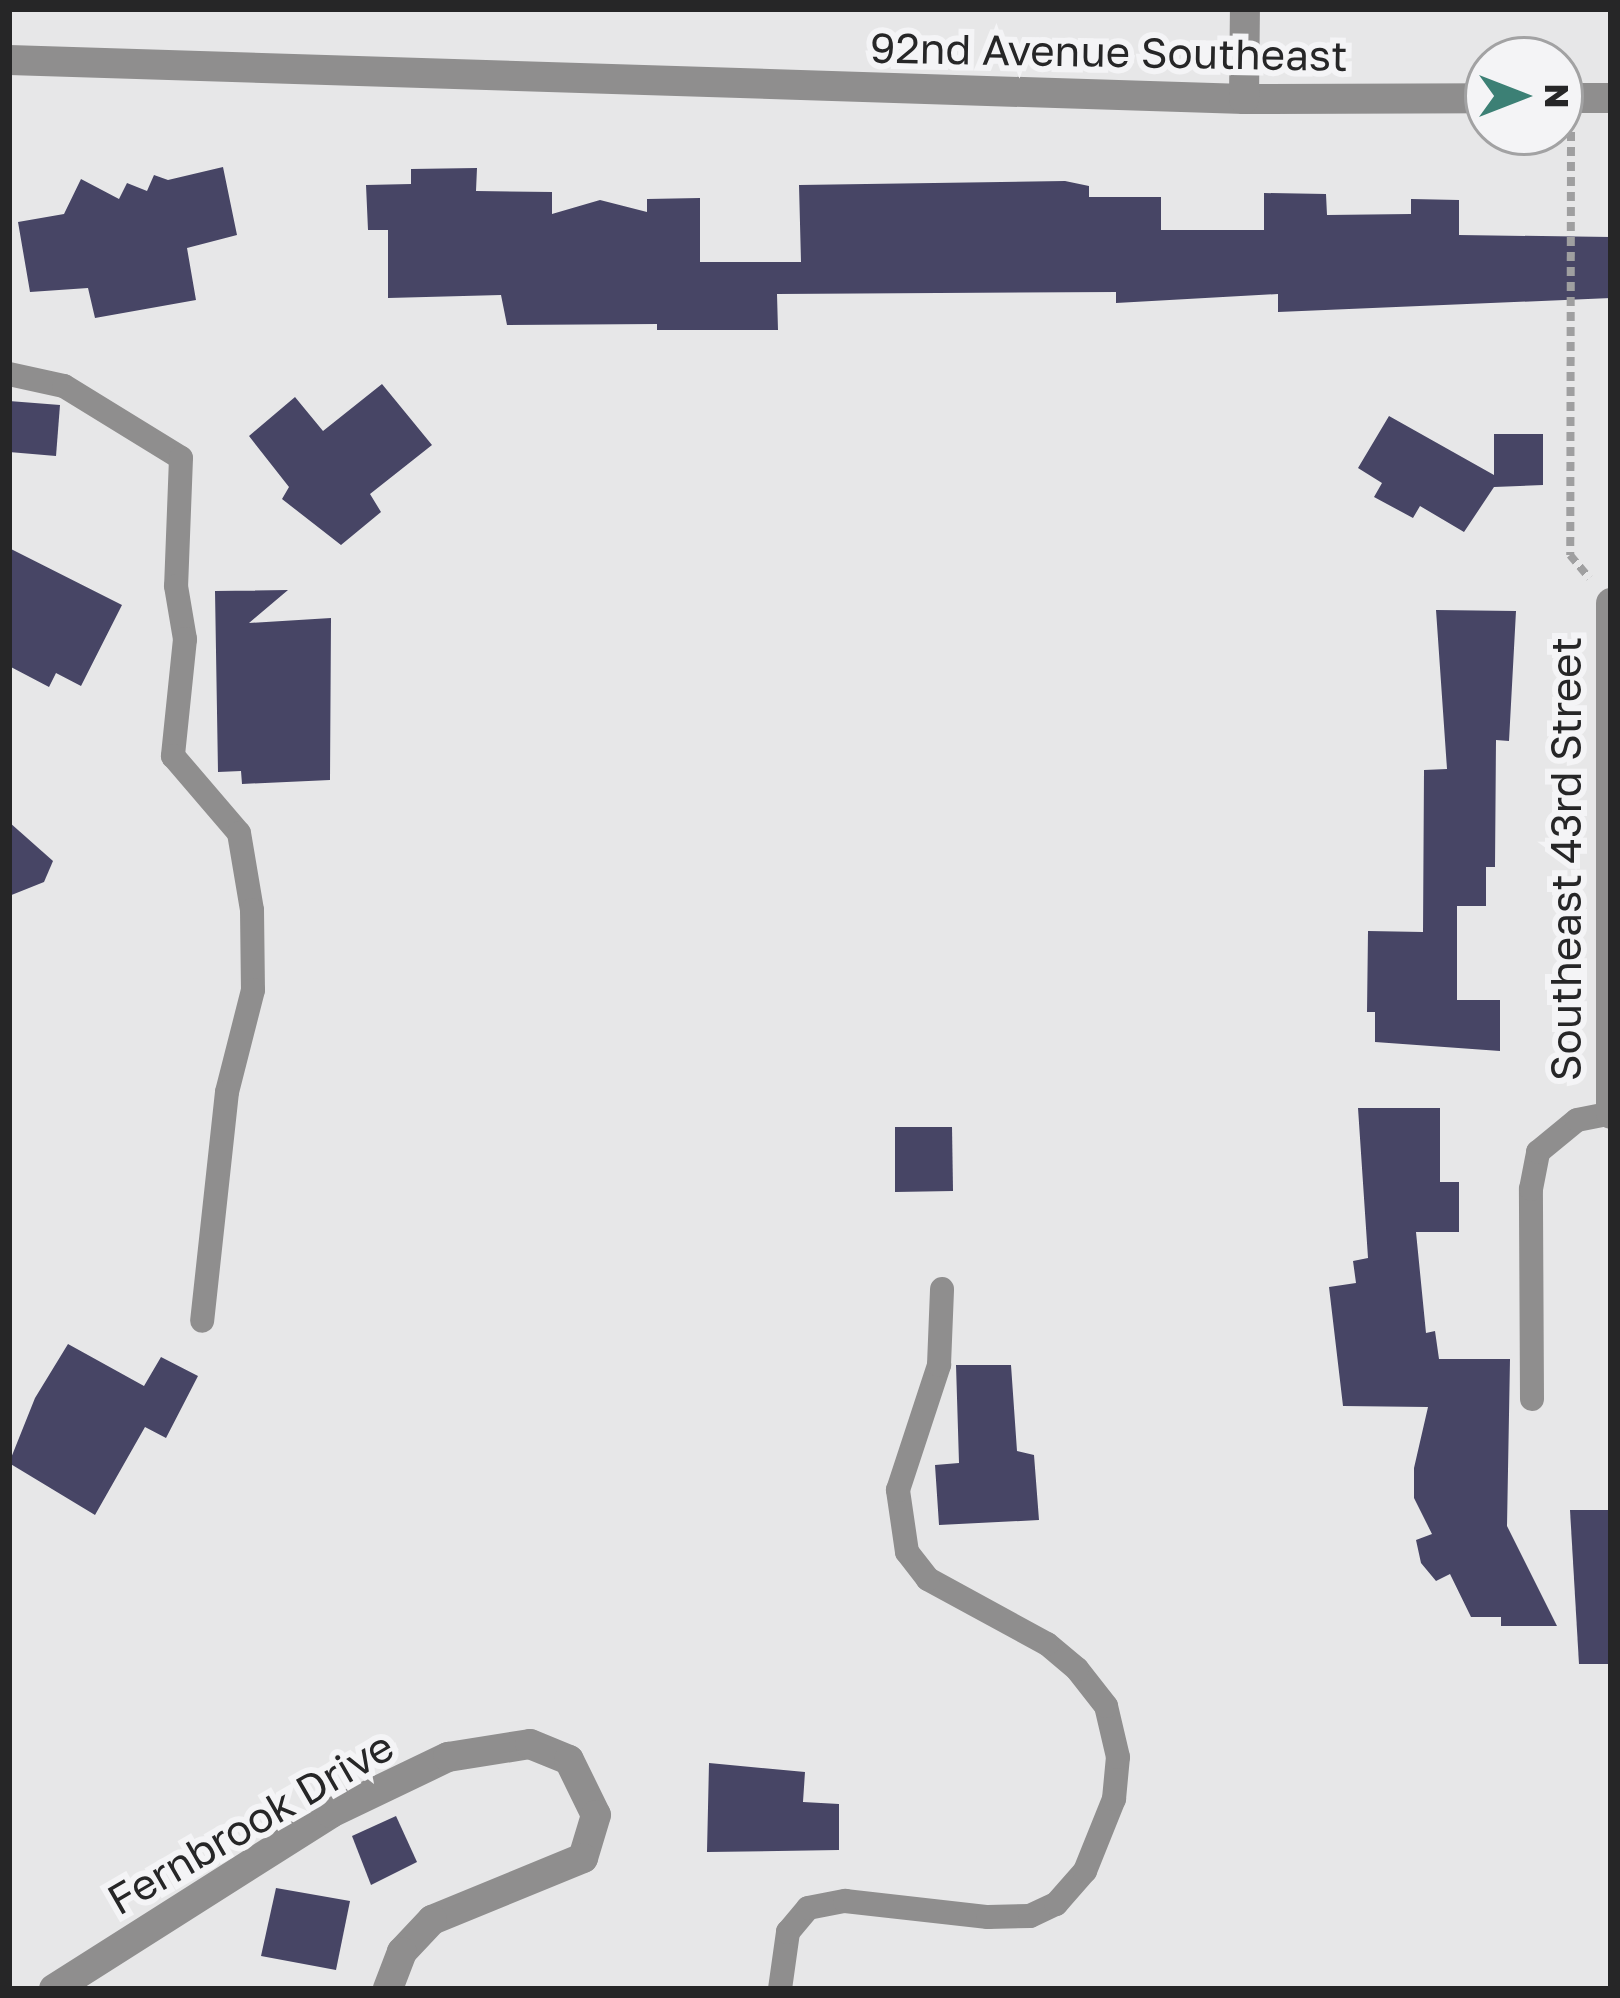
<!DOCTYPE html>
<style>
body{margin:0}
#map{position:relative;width:1620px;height:1998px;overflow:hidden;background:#e7e7e8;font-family:"Golos Text",sans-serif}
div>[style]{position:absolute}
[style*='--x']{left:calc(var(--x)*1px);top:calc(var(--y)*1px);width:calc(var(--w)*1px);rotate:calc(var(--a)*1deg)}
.building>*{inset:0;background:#474565}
.path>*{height:8px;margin-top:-4px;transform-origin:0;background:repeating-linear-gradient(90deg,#9f9fa0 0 9px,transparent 0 15px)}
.lane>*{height:24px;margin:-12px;padding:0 12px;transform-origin:12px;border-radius:12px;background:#8f8e8e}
.street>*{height:30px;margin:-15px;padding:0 15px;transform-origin:15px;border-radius:15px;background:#8f8e8e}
span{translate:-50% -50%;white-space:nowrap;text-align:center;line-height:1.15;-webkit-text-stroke:12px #f4f4f6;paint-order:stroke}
.street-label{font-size:42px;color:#262627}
.frame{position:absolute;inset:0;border:12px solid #262627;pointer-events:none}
.north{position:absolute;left:1464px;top:36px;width:120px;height:120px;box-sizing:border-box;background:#f4f4f6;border:3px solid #a2a2a3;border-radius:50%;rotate:90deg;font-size:33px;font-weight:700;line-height:48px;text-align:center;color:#262627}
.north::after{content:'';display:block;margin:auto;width:42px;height:54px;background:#3c8075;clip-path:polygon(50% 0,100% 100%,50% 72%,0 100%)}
</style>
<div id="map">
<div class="building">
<div style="clip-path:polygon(223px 167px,237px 235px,187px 248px,196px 300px,95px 318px,88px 288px,30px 292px,18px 222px,64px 214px,81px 179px,119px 199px,127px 183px,147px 191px,154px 175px,168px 180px)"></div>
<div style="clip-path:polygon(477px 168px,476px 191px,552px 192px,552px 214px,600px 200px,647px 212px,647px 199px,700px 198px,700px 262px,801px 262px,799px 185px,1065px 181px,1089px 186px,1089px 197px,1161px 197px,1161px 230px,1264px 230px,1264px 193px,1326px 194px,1327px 215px,1411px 214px,1411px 199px,1459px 200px,1459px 235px,1611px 237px,1611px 298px,1278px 312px,1278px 294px,1116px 303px,1116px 292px,777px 294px,778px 330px,657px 330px,657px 324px,507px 325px,501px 295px,388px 298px,388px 230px,368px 230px,366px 185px,411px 184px,411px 169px)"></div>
<div style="clip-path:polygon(382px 384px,432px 445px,370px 494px,381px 512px,341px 545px,282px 499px,289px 487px,249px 436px,295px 397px,323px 431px)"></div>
<div style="clip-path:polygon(9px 401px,60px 405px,56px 456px,9px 452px)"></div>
<div style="clip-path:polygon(1389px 416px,1494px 475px,1494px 434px,1543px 434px,1543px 485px,1494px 487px,1464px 532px,1420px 506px,1413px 518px,1374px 497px,1382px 483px,1358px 468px)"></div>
<div style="clip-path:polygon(9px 548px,122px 605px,81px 686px,56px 673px,49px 687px,9px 666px)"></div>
<div style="clip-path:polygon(288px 590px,249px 623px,331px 618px,330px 780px,242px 784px,241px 771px,218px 772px,215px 591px)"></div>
<div style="clip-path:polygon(1436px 610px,1516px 611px,1509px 741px,1496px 740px,1495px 867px,1486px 867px,1486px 906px,1457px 906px,1457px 1000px,1500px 1000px,1500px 1051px,1375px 1042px,1375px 1012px,1367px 1012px,1368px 931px,1423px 932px,1424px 770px,1447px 769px)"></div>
<div style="clip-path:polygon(9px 822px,53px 861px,44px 882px,9px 896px)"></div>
<div style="clip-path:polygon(1358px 1108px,1440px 1108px,1440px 1182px,1459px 1182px,1459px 1232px,1416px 1232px,1426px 1333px,1435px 1331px,1439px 1359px,1510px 1359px,1507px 1526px,1557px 1626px,1501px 1626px,1501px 1617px,1471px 1617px,1450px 1574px,1436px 1581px,1421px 1563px,1416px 1540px,1432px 1534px,1414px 1498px,1414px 1468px,1428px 1407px,1343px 1406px,1329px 1287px,1356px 1283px,1353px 1261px,1368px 1258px)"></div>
<div style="clip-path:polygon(895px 1127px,952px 1127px,953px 1191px,895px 1192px)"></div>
<div style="clip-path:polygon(68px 1344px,144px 1386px,161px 1357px,198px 1376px,166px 1438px,145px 1427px,95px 1515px,9px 1463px,35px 1398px)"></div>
<div style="clip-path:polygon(956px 1365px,1011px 1365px,1017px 1451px,1034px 1455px,1039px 1520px,939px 1525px,935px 1465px,959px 1463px)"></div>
<div style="clip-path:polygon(1570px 1510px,1611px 1510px,1611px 1664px,1579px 1664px)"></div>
<div style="clip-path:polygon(709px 1763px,805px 1772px,803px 1802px,839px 1804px,839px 1850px,707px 1852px)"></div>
<div style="clip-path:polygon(396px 1816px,417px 1862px,371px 1885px,352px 1836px)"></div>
<div style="clip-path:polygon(276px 1888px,350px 1901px,336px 1970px,261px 1956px)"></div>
</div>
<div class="path">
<div style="--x:1571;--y:132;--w:423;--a:90.1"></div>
<div style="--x:1570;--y:555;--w:30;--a:50"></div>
</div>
<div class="lane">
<div style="--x:9;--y:374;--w:56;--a:12.3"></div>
<div style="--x:64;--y:386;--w:137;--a:31.6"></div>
<div style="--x:181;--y:458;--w:128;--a:92.2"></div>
<div style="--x:176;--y:586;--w:54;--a:80.4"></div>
<div style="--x:185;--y:639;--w:118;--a:95.9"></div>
<div style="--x:173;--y:756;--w:101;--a:49.4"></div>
<div style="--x:239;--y:833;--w:78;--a:80.4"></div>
<div style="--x:252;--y:910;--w:80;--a:89.3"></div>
<div style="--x:253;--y:990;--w:105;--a:104.3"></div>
<div style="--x:227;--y:1092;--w:230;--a:96.2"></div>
<div style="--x:1532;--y:1399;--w:210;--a:-90.3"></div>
<div style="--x:1531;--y:1189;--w:38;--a:-79"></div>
<div style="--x:1538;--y:1152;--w:50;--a:-39.4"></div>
<div style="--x:1577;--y:1120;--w:31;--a:-11"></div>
<div style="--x:780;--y:1989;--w:58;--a:-82"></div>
<div style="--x:788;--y:1932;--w:31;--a:-50"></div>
<div style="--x:808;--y:1908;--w:38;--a:-11"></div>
<div style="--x:845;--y:1901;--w:144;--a:6.4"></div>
<div style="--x:988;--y:1917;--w:42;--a:-1.4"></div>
<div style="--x:1030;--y:1916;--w:29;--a:-25"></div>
<div style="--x:1056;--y:1904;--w:44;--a:-48.7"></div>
<div style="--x:1085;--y:1871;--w:78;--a:-68.1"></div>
<div style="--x:1114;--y:1799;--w:42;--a:-84.6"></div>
<div style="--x:1118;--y:1757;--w:52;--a:-103.2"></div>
<div style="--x:1106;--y:1706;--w:47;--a:-128.1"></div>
<div style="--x:1077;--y:1669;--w:39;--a:-140"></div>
<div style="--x:1047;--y:1644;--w:136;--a:-151.4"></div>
<div style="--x:928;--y:1579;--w:34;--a:-128"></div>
<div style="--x:907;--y:1552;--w:63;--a:-98.3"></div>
<div style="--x:898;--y:1490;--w:132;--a:-71.8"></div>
<div style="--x:939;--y:1365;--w:76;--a:-87.7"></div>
</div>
<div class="street">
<div style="--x:9;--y:60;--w:1236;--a:1.81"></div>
<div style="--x:1244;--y:99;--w:244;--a:-0.2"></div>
<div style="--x:1560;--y:98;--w:51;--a:0"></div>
<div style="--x:1244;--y:99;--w:90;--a:-89.4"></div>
<div style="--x:1611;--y:603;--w:511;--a:90"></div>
<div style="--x:54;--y:1989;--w:328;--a:-32.4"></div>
<div style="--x:331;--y:1813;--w:130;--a:-25.6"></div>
<div style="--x:448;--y:1757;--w:83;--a:-9"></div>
<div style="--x:530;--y:1744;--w:42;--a:22.3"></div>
<div style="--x:569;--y:1760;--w:61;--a:63.9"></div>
<div style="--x:596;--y:1815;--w:45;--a:106.8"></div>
<div style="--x:583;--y:1858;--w:163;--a:157.7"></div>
<div style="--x:432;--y:1920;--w:44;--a:133.2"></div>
<div style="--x:402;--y:1952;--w:40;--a:111"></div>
</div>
<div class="street-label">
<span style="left:1109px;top:51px;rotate:1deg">92nd Avenue Southeast</span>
<span style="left:1565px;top:859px;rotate:-90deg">Southeast 43rd Street</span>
<span style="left:250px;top:1822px;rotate:-30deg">Fernbrook Drive</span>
</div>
<div class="frame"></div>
<div class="north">N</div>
</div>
